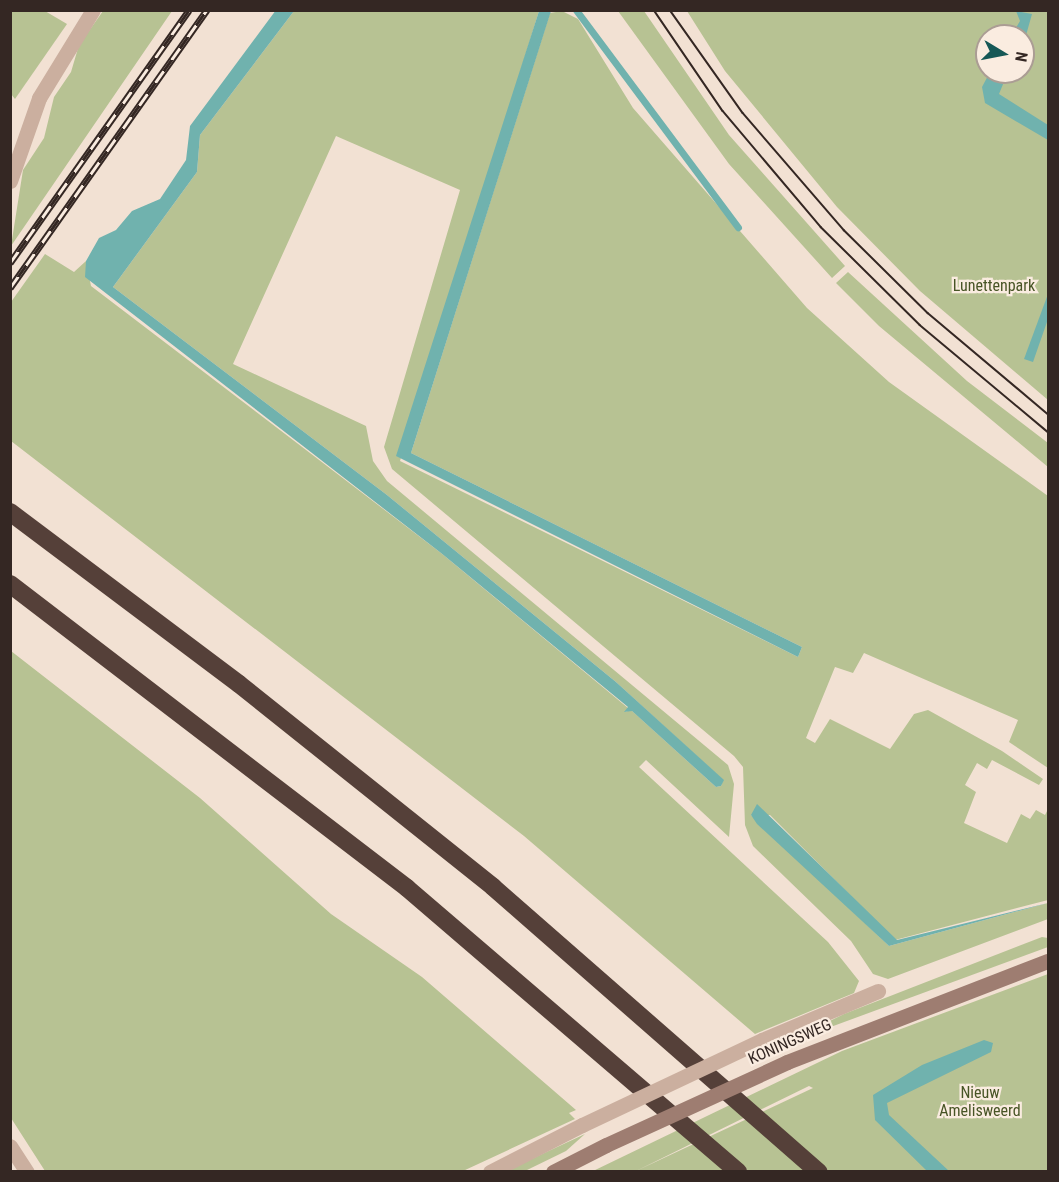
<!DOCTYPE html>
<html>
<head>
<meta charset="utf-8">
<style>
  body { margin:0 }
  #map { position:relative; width:1059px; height:1182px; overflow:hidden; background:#f2e1d3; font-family:"Roboto Condensed",sans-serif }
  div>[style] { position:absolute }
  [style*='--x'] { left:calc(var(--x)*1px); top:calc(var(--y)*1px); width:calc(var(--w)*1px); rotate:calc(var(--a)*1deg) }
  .green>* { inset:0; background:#b7c293 }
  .water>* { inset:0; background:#70b2ae }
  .stream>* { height:7px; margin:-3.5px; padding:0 3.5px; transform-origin:3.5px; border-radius:3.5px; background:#70b2ae }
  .minor>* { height:15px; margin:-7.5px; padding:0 7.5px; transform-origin:7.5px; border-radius:7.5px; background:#cbaf9f }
  .secondary>* { height:15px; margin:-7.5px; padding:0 7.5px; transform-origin:7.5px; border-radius:7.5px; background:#9e7d71 }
  .motorway>* { height:18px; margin:-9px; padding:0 9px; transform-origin:9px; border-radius:9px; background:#554039 }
  .tram>* { height:1.5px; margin:-0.75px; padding:0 0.75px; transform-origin:0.75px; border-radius:0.75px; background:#342723 }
  .rail>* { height:7px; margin-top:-3.5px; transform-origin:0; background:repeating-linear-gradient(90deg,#faece0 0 14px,#342723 0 28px); box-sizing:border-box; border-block:2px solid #342723 }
  .minor-bridge>* { height:15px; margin:-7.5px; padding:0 7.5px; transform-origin:7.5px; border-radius:7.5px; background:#cbaf9f }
  .secondary-bridge>* { height:15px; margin:-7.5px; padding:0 7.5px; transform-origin:7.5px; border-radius:7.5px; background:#9e7d71 }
  span { translate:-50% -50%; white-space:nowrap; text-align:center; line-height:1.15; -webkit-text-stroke:4.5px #faece0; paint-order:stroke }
  .park-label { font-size:16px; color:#475425 }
  .street-label { font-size:16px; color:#342723 }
  .frame { position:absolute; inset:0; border:12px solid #342723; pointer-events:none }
  .north { position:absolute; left:975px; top:24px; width:60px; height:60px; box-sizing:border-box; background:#faece0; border:2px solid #ab9d94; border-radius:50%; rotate:100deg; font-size:16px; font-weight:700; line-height:24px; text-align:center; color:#342723 }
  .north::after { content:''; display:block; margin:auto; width:21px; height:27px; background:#165856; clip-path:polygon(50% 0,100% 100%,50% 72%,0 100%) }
</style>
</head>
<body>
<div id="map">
  <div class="green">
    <div style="clip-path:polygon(10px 11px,45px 11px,67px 24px,15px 99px,11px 94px)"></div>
    <div style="clip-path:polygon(103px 11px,172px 11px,11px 246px,23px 170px,44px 138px,54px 97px,71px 72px,79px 45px)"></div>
    <div style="clip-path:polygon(294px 11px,539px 11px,400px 461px,798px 657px,802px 647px,411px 453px,550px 13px,562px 11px,578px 19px,633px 108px,807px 308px,889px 382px,1048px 496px,1048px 768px,1009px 742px,1018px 720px,864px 653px,853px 673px,835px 667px,806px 738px,815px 743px,830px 719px,890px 749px,914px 714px,928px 710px,1002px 751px,1043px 779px,1039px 785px,992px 760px,987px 769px,977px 763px,965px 785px,976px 792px,964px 823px,1007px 843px,1021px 814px,1030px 819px,1036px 810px,1045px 815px,1048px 809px,1048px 900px,895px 940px,770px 815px,751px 815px,889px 946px,1048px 903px,1048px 919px,888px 979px,873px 974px,851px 941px,753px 846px,745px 825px,743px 767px,734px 756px,392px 469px,384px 447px,460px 190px,336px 136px,233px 364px,366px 426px,373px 461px,387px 481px,728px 765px,734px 784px,729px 837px,646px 760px,639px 767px,828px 942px,859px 981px,854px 993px,755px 1034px,524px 836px,11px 441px,11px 302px,45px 254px,74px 272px,86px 261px,91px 286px,441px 553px,628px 708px,625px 712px,631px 710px,716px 787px,721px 786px,723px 780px,616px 682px,387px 495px,113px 287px,197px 172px,200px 135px)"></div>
    <div style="clip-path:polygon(618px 11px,644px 11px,729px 135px,845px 266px,832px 278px,729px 164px)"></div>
    <div style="clip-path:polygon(evenodd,687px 11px,1048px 11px,1048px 400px,920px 291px,837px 207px,725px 71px,687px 11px,987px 36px,1023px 36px,1023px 72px,987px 72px,987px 36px)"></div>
    <div style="clip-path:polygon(848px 272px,967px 381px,1048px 443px,1048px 467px,879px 326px,836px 283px)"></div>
    <div style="clip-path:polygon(11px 651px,200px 798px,331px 914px,422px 977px,576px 1110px,569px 1113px,575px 1119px,463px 1171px,45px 1171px,11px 1118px)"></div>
    <div style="clip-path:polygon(1042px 937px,1048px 938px,1048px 947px,779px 1046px,844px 1014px)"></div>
    <div style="clip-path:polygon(1048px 974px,1048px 1171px,636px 1171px,813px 1088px,809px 1086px,636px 1171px,591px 1172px,842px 1051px)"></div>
    <div style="clip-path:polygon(585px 1134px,566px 1151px,525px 1171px,504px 1172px)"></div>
  </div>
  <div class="water">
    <div style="clip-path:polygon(276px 10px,294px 11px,200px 135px,197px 172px,113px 287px,387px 495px,616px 682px,724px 780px,721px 786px,716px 787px,632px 711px,624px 712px,628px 707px,441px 553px,85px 277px,86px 261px,99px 238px,116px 230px,132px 211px,160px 199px,186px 160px,190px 126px)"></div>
    <div style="clip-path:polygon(539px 11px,551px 11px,411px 453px,802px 647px,798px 657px,396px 456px)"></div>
    <div style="clip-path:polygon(1016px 11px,1032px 14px,1023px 46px,1023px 36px,1011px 36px,1020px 21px)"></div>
    <div style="clip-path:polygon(990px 72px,1008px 72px,999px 94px,1048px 125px,1048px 140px,985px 103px,982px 87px)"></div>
    <div style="clip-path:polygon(1048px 294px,1048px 319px,1033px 362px,1024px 359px)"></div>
    <div style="clip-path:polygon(757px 804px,897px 940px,1048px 903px,889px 946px,757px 824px,751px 815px)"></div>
    <div style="clip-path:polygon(984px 1040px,993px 1043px,991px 1052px,887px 1103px,889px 1115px,949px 1171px,927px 1171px,875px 1120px,873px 1095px,922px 1065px)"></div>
  </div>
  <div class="stream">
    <div style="--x:576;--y:10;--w:271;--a:53.3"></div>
  </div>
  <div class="minor">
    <div style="--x:10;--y:181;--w:88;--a:-70.7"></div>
    <div style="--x:39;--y:98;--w:103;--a:-58.5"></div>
    <div style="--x:762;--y:1040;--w:126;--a:-22.9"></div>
    <div style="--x:10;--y:1146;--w:31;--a:57"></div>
    <div style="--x:490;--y:1172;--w:103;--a:-27.1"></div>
  </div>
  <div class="secondary">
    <div style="--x:787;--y:1062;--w:280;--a:-21.2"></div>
    <div style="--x:553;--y:1172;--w:59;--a:-27"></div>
  </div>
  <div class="motorway">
    <div style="--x:10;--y:512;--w:286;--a:36.9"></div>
    <div style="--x:239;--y:684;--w:325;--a:38.6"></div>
    <div style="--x:493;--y:887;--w:433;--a:41.2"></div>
    <div style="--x:10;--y:584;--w:500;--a:37.44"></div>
    <div style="--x:407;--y:888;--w:436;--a:40.6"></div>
  </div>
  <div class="tram">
    <div style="--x:654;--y:10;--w:122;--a:55.7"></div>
    <div style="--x:723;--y:111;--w:152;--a:49.8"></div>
    <div style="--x:821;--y:227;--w:139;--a:44.7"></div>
    <div style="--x:920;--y:325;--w:167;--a:39.9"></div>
    <div style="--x:670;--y:10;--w:126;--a:54.7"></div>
    <div style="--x:743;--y:113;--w:155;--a:49.2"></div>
    <div style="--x:844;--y:230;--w:118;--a:44.7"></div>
    <div style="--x:928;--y:313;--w:157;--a:40.1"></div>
  </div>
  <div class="rail">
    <div style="--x:10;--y:263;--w:310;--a:-54.7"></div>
    <div style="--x:10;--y:288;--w:341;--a:-54.7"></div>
  </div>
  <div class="minor-bridge">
    <div style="--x:582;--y:1125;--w:199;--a:-25.3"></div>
  </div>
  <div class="secondary-bridge">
    <div style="--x:606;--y:1145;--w:199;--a:-24.6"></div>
  </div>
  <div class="park-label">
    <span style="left:994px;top:286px">Lunettenpark</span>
    <span style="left:980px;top:1102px">Nieuw<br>Amelisweerd</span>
  </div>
  <div class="street-label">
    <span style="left:790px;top:1042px;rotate:-24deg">KONINGSWEG</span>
  </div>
  <div class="frame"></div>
  <div class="north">N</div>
</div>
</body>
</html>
